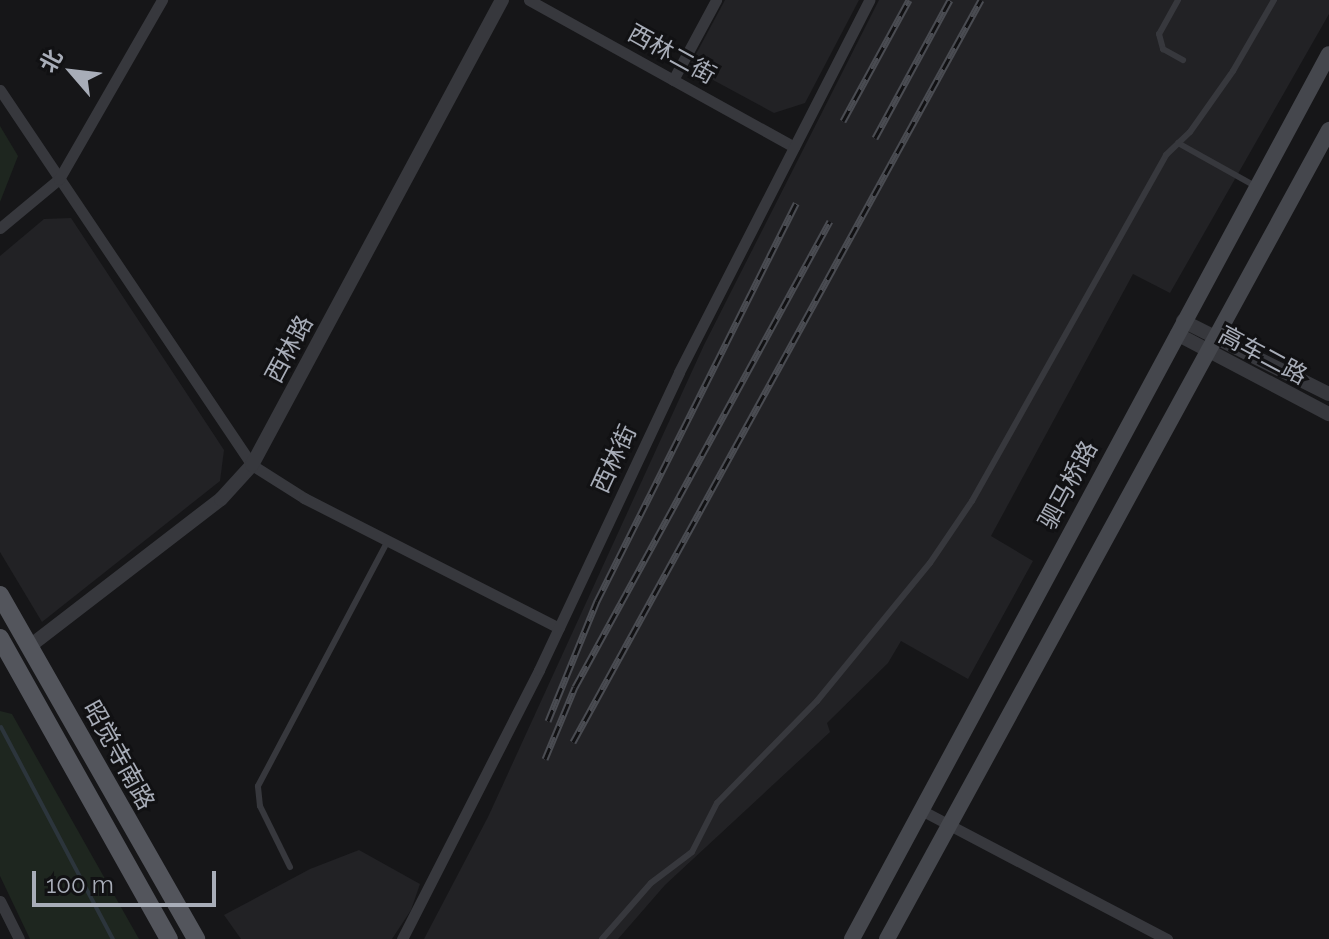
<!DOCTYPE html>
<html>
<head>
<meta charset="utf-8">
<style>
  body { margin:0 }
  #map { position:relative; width:1329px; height:939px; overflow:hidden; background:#161618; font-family:Raleway,"Noto Sans SC",sans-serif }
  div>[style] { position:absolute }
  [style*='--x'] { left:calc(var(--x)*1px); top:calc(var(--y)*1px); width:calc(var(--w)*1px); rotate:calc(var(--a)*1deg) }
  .built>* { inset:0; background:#222225 }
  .green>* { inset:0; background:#1e261f }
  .stream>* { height:4px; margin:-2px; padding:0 2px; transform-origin:2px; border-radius:2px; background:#2c353c }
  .service>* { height:6px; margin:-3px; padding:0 3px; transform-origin:3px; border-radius:3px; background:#37383d }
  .minor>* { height:11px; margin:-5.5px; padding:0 5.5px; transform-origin:5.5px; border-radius:5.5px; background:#37383d }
  .tertiary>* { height:14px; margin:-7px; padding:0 7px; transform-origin:7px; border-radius:7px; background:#37383d }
  .secondary>* { height:16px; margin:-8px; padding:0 8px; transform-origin:8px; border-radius:8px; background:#45474d }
  .primary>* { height:18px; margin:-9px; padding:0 9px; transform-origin:9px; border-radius:9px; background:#53555c }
  .rail>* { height:7px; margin-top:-3.5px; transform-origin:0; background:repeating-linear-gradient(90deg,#111113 0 12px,#4a4c52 0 24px); box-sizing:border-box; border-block:2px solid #4a4c52 }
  span { translate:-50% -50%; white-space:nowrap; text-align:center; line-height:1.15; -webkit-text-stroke:6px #111113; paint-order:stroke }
  .street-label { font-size:24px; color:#a8adb8 }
  .north { position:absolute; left:32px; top:32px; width:80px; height:80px; -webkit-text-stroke:6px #111113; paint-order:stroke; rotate:298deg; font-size:22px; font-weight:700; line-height:32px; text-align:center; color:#a8adb8 }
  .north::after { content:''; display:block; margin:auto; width:28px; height:36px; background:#a8adb8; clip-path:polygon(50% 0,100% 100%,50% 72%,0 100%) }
  .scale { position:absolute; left:32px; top:871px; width:184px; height:36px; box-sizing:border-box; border:4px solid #a8adb8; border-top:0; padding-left:10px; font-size:24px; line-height:28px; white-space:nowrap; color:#a8adb8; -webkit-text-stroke:6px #111113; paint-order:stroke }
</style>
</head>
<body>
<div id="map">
  <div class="built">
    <div style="clip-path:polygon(725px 0,859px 0,805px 103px,774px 113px,689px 67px)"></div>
    <div style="clip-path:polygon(879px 0,1329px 0,1329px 14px,1170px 293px,1133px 274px,991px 536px,1033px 561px,968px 679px,901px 641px,888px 663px,827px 723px,830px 732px,665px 885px,618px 939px,424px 939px,488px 817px,704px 345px)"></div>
    <div style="clip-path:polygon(71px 218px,224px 450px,220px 481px,42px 622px,0 552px,0 256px,44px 219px)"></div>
    <div style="clip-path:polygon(359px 850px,420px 884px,411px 910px,392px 939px,241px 939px,224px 915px,310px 869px)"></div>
  </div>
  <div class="green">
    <div style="clip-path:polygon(0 126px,18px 156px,0 202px)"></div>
    <div style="clip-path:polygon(0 711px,12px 714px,139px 939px,30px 939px,0 876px)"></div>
  </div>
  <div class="stream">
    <div style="--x:1;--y:727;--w:240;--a:62.2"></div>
  </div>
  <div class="service">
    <div style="--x:1178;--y:0;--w:39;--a:119"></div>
    <div style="--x:1159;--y:34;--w:16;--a:75"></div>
    <div style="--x:1163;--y:49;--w:23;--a:29"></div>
    <div style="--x:1178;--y:143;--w:90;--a:29.1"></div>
    <div style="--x:290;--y:867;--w:68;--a:-116.2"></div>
    <div style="--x:260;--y:806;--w:20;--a:-96"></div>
    <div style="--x:258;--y:786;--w:276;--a:-62.1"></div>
    <div style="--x:602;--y:939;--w:74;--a:-48.8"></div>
    <div style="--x:651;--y:883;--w:51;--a:-37.1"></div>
    <div style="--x:692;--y:852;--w:55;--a:-63"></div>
    <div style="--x:717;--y:803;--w:143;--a:-45.6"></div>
    <div style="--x:817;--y:701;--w:178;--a:-50.7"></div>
    <div style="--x:930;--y:563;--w:75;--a:-55.9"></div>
    <div style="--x:972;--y:501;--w:397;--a:-60.7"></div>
    <div style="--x:1166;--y:155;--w:33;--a:-44"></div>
    <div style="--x:1190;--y:132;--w:75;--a:-54.8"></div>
    <div style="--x:1233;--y:71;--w:82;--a:-60"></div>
  </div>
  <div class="minor">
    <div style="--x:529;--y:0;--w:303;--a:29"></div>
    <div style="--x:673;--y:80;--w:91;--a:-61.7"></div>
    <div style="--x:0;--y:90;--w:452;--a:56.1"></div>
    <div style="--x:252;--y:465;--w:62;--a:32.4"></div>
    <div style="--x:304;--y:498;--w:286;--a:27"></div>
    <div style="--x:0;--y:228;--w:77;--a:-39.7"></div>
    <div style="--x:59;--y:179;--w:207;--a:-60.1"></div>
    <div style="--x:921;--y:810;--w:278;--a:27.7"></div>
    <div style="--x:0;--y:901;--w:42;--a:63.4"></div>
    <div style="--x:402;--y:939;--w:302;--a:-63"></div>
    <div style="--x:539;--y:670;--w:329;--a:-64.8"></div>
    <div style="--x:679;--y:372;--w:418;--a:-62.9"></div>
  </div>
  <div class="tertiary">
    <div style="--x:1183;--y:321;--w:163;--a:26.6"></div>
    <div style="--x:1177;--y:334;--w:172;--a:27.8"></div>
    <div style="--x:30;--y:646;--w:241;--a:-37.6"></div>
    <div style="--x:221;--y:499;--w:46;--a:-47.6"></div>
    <div style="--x:252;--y:465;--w:528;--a:-61.74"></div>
  </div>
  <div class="secondary">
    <div style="--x:852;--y:939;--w:1005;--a:-61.68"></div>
    <div style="--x:887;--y:939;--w:922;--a:-61.35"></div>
  </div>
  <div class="primary">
    <div style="--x:0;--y:595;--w:396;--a:60.3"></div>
    <div style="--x:0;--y:638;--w:345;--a:60.7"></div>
  </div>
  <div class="rail">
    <div style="--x:843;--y:121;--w:138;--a:-61.4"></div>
    <div style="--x:875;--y:138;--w:157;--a:-61.5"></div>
    <div style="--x:548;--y:721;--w:130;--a:-67.8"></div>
    <div style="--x:597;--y:601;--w:445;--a:-63.4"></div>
    <div style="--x:573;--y:742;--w:847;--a:-61.2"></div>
    <div style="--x:545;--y:759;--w:78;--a:-67.4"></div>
    <div style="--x:575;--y:687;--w:531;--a:-61.31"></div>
  </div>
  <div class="street-label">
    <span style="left:672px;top:54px;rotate:29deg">西林二街</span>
    <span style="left:289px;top:349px;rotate:-62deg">西林路</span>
    <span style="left:1263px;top:355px;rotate:28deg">高车二路</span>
    <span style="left:614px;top:459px;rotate:-65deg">西林街</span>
    <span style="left:1068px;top:485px;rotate:-62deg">驷马桥路</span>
    <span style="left:119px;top:755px;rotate:61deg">昭觉寺南路</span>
  </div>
  <div class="north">北</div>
  <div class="scale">100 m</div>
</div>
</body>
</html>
